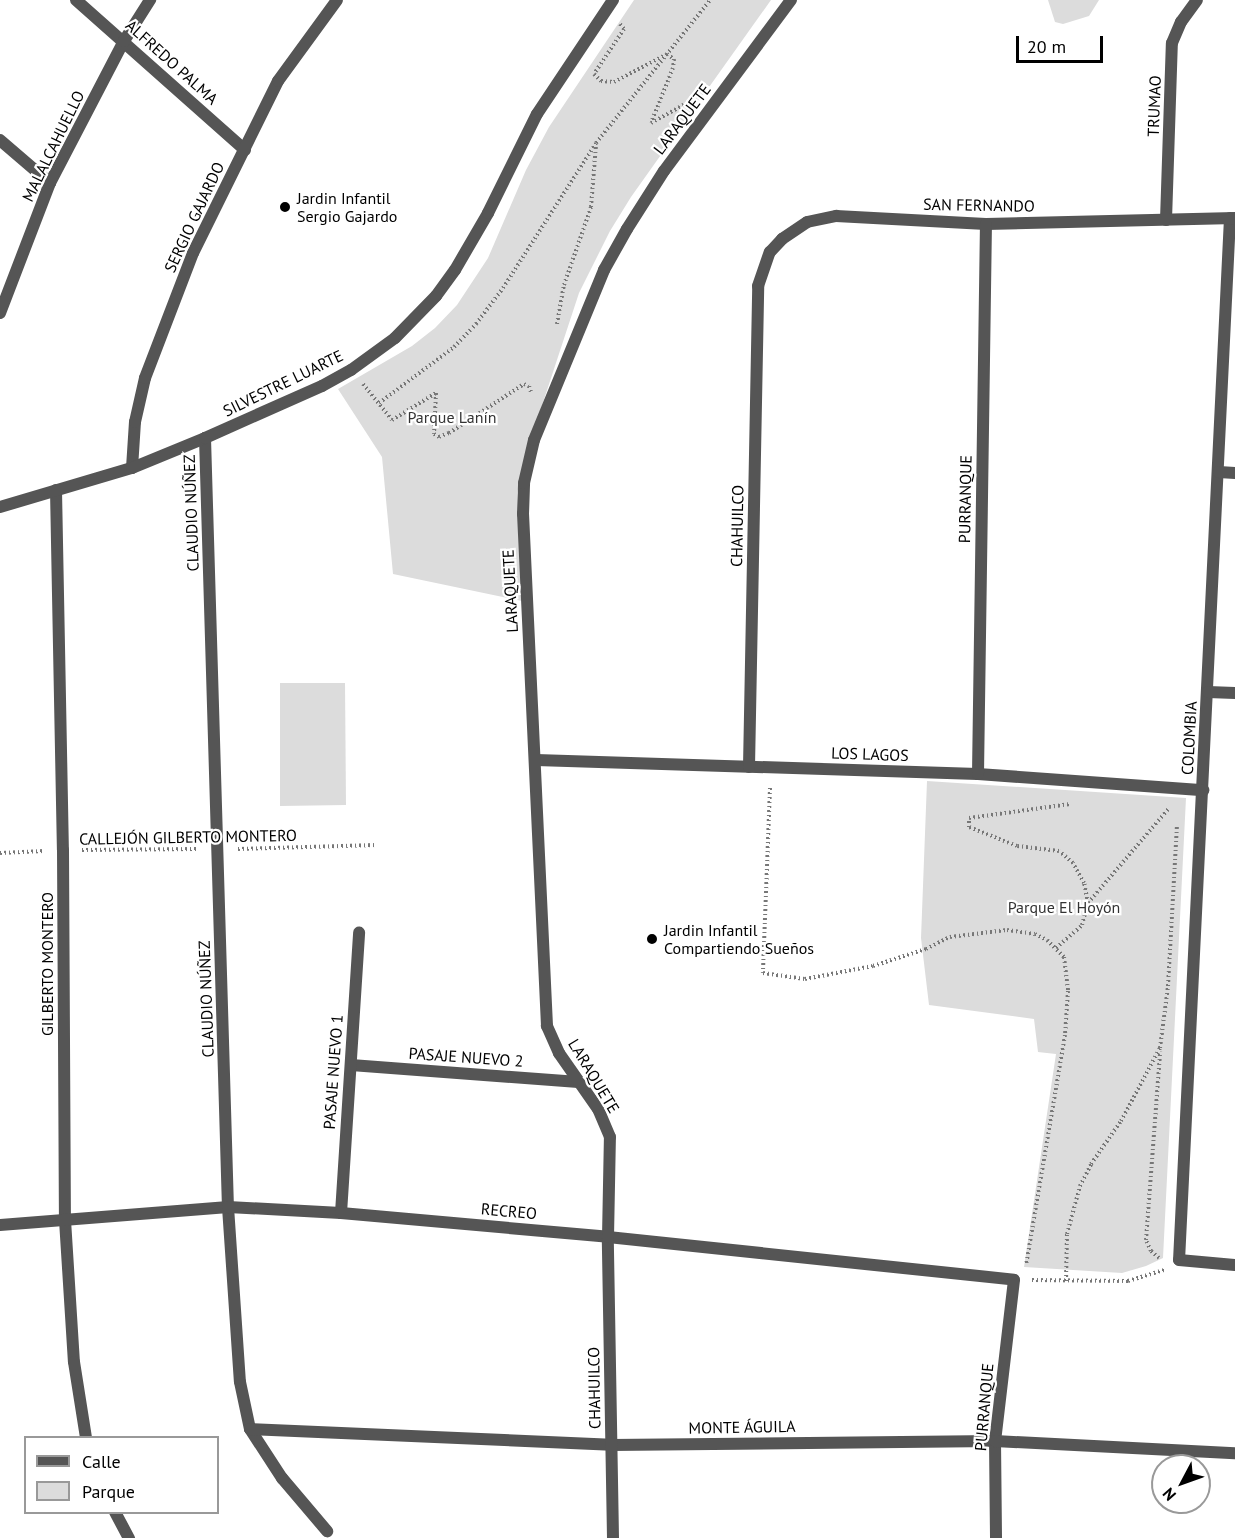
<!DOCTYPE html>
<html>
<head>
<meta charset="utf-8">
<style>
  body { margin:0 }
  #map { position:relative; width:1235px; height:1538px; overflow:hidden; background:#fff; font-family:"PT Sans",sans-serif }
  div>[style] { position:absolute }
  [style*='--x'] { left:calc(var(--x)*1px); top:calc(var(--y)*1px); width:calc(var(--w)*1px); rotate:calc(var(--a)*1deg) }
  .green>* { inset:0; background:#dcdcdc }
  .path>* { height:4px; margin-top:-2px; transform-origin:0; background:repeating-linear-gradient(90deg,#777 0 1.5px,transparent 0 4.5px) }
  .minor>* { height:12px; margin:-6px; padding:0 6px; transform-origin:6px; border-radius:6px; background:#555 }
  .dots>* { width:16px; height:16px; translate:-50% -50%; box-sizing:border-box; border:3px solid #fff; border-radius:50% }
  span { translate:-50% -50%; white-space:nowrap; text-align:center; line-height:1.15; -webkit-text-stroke:4.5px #fff; paint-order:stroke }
  .street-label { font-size:16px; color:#000 }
  .poi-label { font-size:16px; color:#000 }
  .left { translate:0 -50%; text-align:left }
  .park-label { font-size:16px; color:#333 }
  .legend { position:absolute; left:24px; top:1436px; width:195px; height:78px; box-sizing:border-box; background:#fff; border:2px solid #999; margin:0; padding:8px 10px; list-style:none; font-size:18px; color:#000 }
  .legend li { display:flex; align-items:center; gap:12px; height:30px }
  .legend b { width:30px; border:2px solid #999 }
  .north { position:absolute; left:1151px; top:1454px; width:60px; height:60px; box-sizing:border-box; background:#fff; border:2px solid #999; border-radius:50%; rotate:229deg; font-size:16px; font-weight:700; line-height:24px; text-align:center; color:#000 }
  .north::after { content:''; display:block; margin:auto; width:21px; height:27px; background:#000; clip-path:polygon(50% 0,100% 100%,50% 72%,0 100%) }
  .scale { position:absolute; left:1016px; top:36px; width:87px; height:27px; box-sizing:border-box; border:3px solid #000; border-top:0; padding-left:8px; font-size:18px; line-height:21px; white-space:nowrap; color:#000; -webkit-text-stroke:4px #fff; paint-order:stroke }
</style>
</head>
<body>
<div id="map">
  <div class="green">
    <div style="clip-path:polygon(634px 0,771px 0,631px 197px,610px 231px,579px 293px,528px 448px,517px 493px,522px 601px,393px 574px,382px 457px,338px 389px,412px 346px,435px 328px,457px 305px,488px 258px,526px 170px,549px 127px)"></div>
    <div style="clip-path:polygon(1048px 0,1099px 0,1089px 16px,1063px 24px,1055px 22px)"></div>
    <div style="clip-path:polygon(280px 683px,345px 683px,346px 805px,280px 806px)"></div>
    <div style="clip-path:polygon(927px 781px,1186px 798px,1163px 1258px,1146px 1266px,1122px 1273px,1024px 1267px,1056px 1054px,1038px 1052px,1034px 1019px,929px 1005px,921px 938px)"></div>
  </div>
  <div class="path">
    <div style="--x:620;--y:24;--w:6;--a:51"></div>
    <div style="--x:624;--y:29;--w:54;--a:123.7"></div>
    <div style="--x:594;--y:74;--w:10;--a:45"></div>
    <div style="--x:601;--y:81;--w:13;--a:4"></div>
    <div style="--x:614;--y:82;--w:60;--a:-27.8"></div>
    <div style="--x:667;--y:54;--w:9;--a:36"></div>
    <div style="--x:674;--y:59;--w:9;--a:96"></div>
    <div style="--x:673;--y:68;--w:59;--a:111.8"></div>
    <div style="--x:651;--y:123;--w:41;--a:-29.1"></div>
    <div style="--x:557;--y:324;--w:40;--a:-80"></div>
    <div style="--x:564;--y:285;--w:83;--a:-70.9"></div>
    <div style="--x:591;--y:207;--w:62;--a:-85.4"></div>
    <div style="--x:363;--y:384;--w:46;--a:51.1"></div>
    <div style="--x:392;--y:420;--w:52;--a:-31.5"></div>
    <div style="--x:436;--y:393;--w:41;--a:92.8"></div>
    <div style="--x:434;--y:434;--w:6;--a:31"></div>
    <div style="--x:439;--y:437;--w:11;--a:-22"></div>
    <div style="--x:449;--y:433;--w:90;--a:-33.2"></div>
    <div style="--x:524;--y:384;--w:5;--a:22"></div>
    <div style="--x:529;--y:386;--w:6;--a:72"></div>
    <div style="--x:379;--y:403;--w:94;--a:-36.7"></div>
    <div style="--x:454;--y:347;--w:32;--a:-46"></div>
    <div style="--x:476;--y:324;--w:45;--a:-53.1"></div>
    <div style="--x:503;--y:288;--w:172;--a:-57.3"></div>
    <div style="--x:596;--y:143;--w:183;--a:-51.4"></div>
    <div style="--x:770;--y:788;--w:185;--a:92.2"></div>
    <div style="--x:763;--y:973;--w:42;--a:8.1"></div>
    <div style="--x:805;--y:979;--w:69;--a:-10.8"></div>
    <div style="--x:873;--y:966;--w:56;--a:-17.8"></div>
    <div style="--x:926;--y:949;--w:27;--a:-27"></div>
    <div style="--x:950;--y:937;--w:57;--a:-7"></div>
    <div style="--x:1007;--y:930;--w:28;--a:8"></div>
    <div style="--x:1035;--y:934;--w:13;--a:27"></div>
    <div style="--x:1047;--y:940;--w:24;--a:45"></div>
    <div style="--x:1064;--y:957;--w:34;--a:83"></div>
    <div style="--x:1068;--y:991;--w:44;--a:93.9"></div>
    <div style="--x:1065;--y:1035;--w:233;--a:99.6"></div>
    <div style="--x:238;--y:849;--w:138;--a:-1.7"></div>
    <div style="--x:82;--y:850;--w:115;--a:-0.5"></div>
    <div style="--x:0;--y:853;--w:44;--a:-2.6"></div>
    <div style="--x:1088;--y:903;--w:125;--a:-49.5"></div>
    <div style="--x:1056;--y:948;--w:35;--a:-41"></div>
    <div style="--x:1082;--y:925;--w:23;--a:-75"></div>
    <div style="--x:1088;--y:903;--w:20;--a:-101"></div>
    <div style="--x:1084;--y:883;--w:23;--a:-119"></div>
    <div style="--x:1073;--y:863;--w:18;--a:-139"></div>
    <div style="--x:1059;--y:851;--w:42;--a:-173.2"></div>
    <div style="--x:1017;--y:846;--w:52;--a:-158.4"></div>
    <div style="--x:969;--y:827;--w:9;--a:-90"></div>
    <div style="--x:969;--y:818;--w:102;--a:-7.9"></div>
    <div style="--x:1159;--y:1258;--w:11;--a:-139"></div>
    <div style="--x:1151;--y:1251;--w:12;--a:-114"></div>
    <div style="--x:1146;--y:1240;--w:189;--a:-85.7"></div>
    <div style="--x:1032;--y:1280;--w:96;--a:0.6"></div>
    <div style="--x:1128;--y:1281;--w:38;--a:-17"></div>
    <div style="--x:1066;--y:1281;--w:47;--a:-88.8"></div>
    <div style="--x:1067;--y:1234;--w:50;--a:-74.8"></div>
    <div style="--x:1080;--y:1186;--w:25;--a:-63"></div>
    <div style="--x:1091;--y:1164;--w:52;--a:-55.1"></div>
    <div style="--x:1121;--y:1121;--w:83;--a:-61.9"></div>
    <div style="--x:1160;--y:1048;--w:63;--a:-82.6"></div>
    <div style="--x:1168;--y:986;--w:160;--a:-86.8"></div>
  </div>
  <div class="minor">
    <div style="--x:76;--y:0;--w:226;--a:41.6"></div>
    <div style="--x:0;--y:140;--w:66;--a:40.7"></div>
    <div style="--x:1230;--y:218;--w:1043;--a:92.8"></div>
    <div style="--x:1179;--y:1260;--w:56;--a:5.1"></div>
    <div style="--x:1166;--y:220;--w:177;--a:-88.1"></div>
    <div style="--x:1172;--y:43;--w:23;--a:-67"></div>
    <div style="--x:1181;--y:22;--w:27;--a:-54"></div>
    <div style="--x:0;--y:313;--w:139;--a:-69"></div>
    <div style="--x:50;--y:183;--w:160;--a:-62.5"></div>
    <div style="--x:124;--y:41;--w:49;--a:-57.6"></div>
    <div style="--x:205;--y:438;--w:769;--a:88.29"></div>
    <div style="--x:228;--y:1207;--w:175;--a:86.1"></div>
    <div style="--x:240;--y:1382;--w:48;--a:78"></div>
    <div style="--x:250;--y:1429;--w:59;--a:56.9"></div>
    <div style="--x:282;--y:1478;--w:70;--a:49.7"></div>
    <div style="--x:132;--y:468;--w:46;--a:-86.3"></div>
    <div style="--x:135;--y:422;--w:45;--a:-77.2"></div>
    <div style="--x:145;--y:378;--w:134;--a:-69"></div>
    <div style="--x:193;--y:253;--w:192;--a:-63.7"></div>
    <div style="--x:278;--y:81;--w:100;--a:-53.9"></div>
    <div style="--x:1219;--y:472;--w:16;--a:4"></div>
    <div style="--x:56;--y:490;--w:360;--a:88.9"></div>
    <div style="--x:63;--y:850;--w:370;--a:89.7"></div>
    <div style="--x:65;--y:1220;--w:142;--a:86.4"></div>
    <div style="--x:74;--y:1362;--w:77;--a:81"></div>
    <div style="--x:0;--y:507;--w:138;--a:-16.5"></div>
    <div style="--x:132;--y:468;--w:79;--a:-22.3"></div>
    <div style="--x:205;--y:438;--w:128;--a:-24"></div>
    <div style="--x:322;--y:386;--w:33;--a:-29"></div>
    <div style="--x:351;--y:370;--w:54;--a:-36"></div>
    <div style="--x:395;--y:338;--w:59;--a:-45.7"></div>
    <div style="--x:436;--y:296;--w:32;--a:-54"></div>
    <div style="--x:455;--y:270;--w:66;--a:-59.9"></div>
    <div style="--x:488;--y:213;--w:110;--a:-63.7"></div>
    <div style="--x:537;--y:114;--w:137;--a:-56.3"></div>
    <div style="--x:1208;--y:692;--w:27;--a:2"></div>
    <div style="--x:536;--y:760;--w:442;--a:1.8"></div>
    <div style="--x:978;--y:774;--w:226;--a:4.1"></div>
    <div style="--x:749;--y:767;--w:481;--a:-88.9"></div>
    <div style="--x:758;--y:286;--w:36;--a:-71"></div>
    <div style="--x:770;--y:252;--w:18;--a:-47"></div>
    <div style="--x:782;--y:239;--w:30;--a:-34"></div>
    <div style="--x:807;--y:222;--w:30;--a:-12"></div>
    <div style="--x:836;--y:216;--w:150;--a:3.1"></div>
    <div style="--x:986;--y:224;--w:249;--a:-1.4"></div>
    <div style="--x:978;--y:774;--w:550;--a:-89.17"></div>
    <div style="--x:351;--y:1065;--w:228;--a:4.3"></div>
    <div style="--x:341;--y:1213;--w:281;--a:-86.3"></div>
    <div style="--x:0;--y:1225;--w:229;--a:-4.5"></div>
    <div style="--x:228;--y:1207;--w:113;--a:3"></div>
    <div style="--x:341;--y:1213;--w:268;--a:5.1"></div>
    <div style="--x:608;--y:1237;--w:408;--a:6"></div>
    <div style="--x:1014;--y:1280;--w:162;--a:96.7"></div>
    <div style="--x:995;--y:1441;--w:97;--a:89.4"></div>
    <div style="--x:250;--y:1429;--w:361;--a:2.5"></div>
    <div style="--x:611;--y:1445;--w:384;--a:-0.6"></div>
    <div style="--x:995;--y:1441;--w:240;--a:2.9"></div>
    <div style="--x:115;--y:1512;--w:30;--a:62"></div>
    <div style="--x:613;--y:1538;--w:301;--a:-91"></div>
    <div style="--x:608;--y:1237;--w:100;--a:-88.9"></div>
    <div style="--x:610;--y:1137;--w:30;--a:-113"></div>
    <div style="--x:598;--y:1109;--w:68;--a:-124.9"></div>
    <div style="--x:559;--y:1053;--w:30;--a:-114"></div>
    <div style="--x:547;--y:1026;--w:513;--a:-92.68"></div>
    <div style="--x:523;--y:514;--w:31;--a:-88"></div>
    <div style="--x:524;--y:483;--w:44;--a:-76.9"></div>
    <div style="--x:534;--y:440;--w:184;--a:-67.6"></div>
    <div style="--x:604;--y:270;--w:47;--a:-60.7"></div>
    <div style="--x:627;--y:229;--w:69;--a:-57.5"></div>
    <div style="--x:664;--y:171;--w:213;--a:-53.4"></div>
  </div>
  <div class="dots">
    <div style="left:285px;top:207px;background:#000"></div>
    <div style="left:652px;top:939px;background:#000"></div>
  </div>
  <div class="street-label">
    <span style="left:172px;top:62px;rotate:42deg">ALFREDO PALMA</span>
    <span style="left:1154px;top:106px;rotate:-88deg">TRUMAO</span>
    <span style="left:682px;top:119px;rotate:-53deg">LARAQUETE</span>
    <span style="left:53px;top:146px;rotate:-64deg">MALALCAHUELLO</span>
    <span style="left:979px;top:205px;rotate:1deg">SAN FERNANDO</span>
    <span style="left:194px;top:217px;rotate:-65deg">SERGIO GAJARDO</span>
    <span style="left:283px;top:383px;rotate:-26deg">SILVESTRE LUARTE</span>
    <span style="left:965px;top:499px;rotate:-89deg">PURRANQUE</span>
    <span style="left:191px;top:513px;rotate:-92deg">CLAUDIO NÚÑEZ</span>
    <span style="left:737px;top:526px;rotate:-89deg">CHAHUILCO</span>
    <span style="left:510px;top:591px;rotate:-93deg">LARAQUETE</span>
    <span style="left:1189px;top:738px;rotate:-87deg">COLOMBIA</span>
    <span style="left:870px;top:754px;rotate:2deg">LOS LAGOS</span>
    <span style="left:188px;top:837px;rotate:-1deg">CALLEJÓN GILBERTO MONTERO</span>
    <span style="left:47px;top:964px;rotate:-90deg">GILBERTO MONTERO</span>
    <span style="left:206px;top:999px;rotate:-92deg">CLAUDIO NÚÑEZ</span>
    <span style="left:466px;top:1057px;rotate:4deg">PASAJE NUEVO 2</span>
    <span style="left:333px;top:1072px;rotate:-86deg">PASAJE NUEVO 1</span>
    <span style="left:594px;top:1076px;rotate:59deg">LARAQUETE</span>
    <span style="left:509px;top:1211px;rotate:5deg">RECREO</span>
    <span style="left:594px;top:1388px;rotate:-91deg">CHAHUILCO</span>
    <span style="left:984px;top:1407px;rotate:-85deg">PURRANQUE</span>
    <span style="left:742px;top:1427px;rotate:-1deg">MONTE ÁGUILA</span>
  </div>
  <div class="poi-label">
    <span class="left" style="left:297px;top:207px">Jardin Infantil<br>Sergio Gajardo</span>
    <span class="left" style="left:664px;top:939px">Jardin Infantil<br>Compartiendo Sueños</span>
  </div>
  <div class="park-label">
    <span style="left:452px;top:417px">Parque Lanín</span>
    <span style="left:1064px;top:907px">Parque El Hoyón</span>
  </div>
  <ul class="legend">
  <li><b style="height:8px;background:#555"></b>Calle</li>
  <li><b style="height:16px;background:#dcdcdc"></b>Parque</li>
  </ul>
  <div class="north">N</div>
  <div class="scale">20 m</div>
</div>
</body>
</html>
